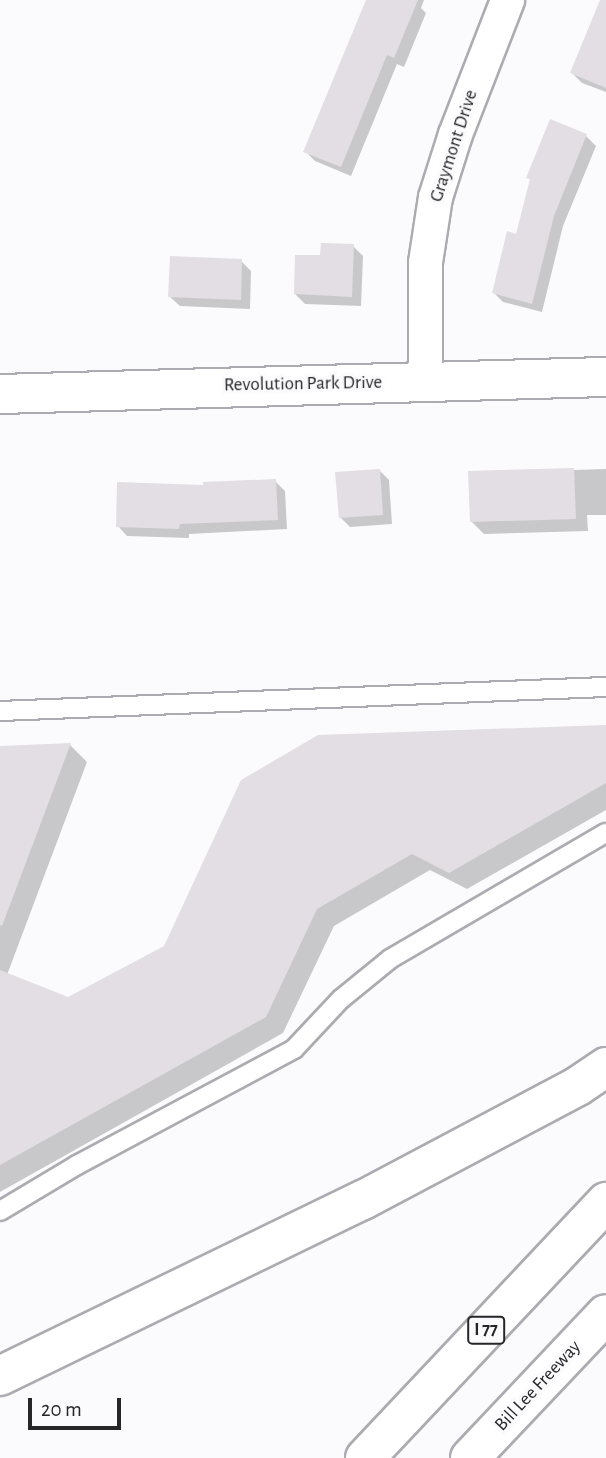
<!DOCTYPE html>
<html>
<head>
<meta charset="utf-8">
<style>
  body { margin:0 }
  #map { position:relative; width:606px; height:1458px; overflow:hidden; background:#fbfbfe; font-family:"Alegreya Sans",sans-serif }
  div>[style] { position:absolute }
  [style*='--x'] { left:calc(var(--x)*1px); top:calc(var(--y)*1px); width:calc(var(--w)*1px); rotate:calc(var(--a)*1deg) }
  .shadow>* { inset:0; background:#0003 }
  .building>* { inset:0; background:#e2dee3 }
  .roads { filter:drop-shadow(2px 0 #ababb1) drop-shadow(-2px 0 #ababb1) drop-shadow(0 2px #ababb1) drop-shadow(0 -2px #ababb1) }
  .lane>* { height:18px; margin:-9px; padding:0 9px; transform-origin:9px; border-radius:9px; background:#fff }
  .street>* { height:33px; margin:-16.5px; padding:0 16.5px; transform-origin:16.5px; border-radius:16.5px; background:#fff }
  .secondary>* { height:38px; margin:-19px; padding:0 19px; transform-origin:19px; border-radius:19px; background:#fff }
  .highway>* { height:38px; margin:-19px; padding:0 19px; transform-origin:19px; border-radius:19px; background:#fff }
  span { translate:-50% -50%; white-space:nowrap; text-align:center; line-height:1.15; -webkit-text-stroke:7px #fbfbfe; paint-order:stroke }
  .shield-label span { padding:2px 5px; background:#fbfbfe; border:2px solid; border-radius:5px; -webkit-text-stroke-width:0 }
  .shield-label { font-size:18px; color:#262628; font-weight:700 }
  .street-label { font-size:19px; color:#262628 }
  .scale { position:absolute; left:28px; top:1398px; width:93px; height:32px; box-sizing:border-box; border:4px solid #262628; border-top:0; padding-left:9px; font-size:21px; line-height:24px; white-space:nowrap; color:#262628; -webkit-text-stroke:5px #fbfbfe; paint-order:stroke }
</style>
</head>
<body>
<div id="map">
  <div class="shadow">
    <div style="clip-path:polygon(368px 0,424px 0,421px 8px,426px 13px,404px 67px,397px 64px,351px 176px,315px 161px,305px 151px)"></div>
    <div style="clip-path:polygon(601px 0,606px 0,606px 92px,582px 83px,572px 73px)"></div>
    <div style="clip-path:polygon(586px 136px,596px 146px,563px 226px,542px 312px,503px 302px,494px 293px,518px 236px,532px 181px,528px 177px)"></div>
    <div style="clip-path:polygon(353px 246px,363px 256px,361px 306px,305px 304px,295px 294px,322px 257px)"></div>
    <div style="clip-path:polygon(241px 261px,251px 271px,250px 309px,180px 306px,170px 297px)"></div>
    <div style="clip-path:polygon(606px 469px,606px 515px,587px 515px,588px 531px,484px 534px,471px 521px,470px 473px)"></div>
    <div style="clip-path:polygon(379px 470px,389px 480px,392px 524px,350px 527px,340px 517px)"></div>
    <div style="clip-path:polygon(275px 481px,285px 491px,287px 529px,189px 534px,189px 538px,127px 536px,118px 526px,205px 487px)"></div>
    <div style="clip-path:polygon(606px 727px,606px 810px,467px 889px,430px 870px,334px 926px,283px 1033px,0 1192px,0 747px,70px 745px,87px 762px,7px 975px,68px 999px)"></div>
  </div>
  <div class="building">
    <div style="clip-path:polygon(366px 0,418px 0,394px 58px,387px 55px,341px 167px,303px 152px)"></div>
    <div style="clip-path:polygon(600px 0,606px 0,606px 88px,570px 73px)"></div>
    <div style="clip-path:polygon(550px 119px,587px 134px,554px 216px,532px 304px,492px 293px,507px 231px,516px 234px,530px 179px,526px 178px)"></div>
    <div style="clip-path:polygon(321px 243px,354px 244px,352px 297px,294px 294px,295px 255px,320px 255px)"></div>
    <div style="clip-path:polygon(170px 256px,242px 259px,241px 300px,168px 297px)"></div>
    <div style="clip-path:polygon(574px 468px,576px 519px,470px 522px,468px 471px)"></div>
    <div style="clip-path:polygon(380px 469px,383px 515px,339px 518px,335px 472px)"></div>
    <div style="clip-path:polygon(276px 479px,278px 520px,180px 524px,179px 529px,116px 527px,117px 482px,203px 485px,203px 482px)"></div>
    <div style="clip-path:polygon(606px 725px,606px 783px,449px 873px,412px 854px,317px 909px,266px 1017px,0 1165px,0 970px,68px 997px,164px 946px,241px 780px,318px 735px)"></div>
    <div style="clip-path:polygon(71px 743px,2px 926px,0 925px,0 746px)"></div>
  </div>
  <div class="roads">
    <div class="lane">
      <div style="--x:0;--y:711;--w:606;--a:-2.27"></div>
      <div style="--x:0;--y:1211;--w:90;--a:-30.9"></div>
      <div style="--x:77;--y:1165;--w:246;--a:-28.1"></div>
      <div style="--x:294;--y:1049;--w:69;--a:-46.8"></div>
      <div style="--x:341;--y:999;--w:63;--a:-39.2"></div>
      <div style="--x:390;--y:959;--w:250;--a:-30.3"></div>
    </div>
    <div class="street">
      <div style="--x:425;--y:382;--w:120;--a:-90"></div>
      <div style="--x:425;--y:262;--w:66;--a:-81.3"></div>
      <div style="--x:435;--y:197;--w:66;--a:-72.4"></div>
      <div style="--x:455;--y:134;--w:144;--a:-68.8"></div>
    </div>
    <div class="secondary">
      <div style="--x:0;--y:394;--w:606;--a:-1.61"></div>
    </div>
    <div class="highway">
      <div style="--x:0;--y:1376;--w:403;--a:-25.9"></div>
      <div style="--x:363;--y:1200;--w:243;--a:-27.9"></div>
      <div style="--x:578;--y:1086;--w:34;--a:-34"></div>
      <div style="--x:365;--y:1458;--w:352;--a:-46.7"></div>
      <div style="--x:470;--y:1458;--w:198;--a:-46.6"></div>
    </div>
  </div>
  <div class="shield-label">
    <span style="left:486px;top:1330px">I 77</span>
  </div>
  <div class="street-label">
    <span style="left:454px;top:146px;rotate:-72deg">Graymont Drive</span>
    <span style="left:303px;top:384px;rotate:-1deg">Revolution Park Drive</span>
    <span style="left:538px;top:1386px;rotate:-47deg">Bill Lee Freeway</span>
  </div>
  <div class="scale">20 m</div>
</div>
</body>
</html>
